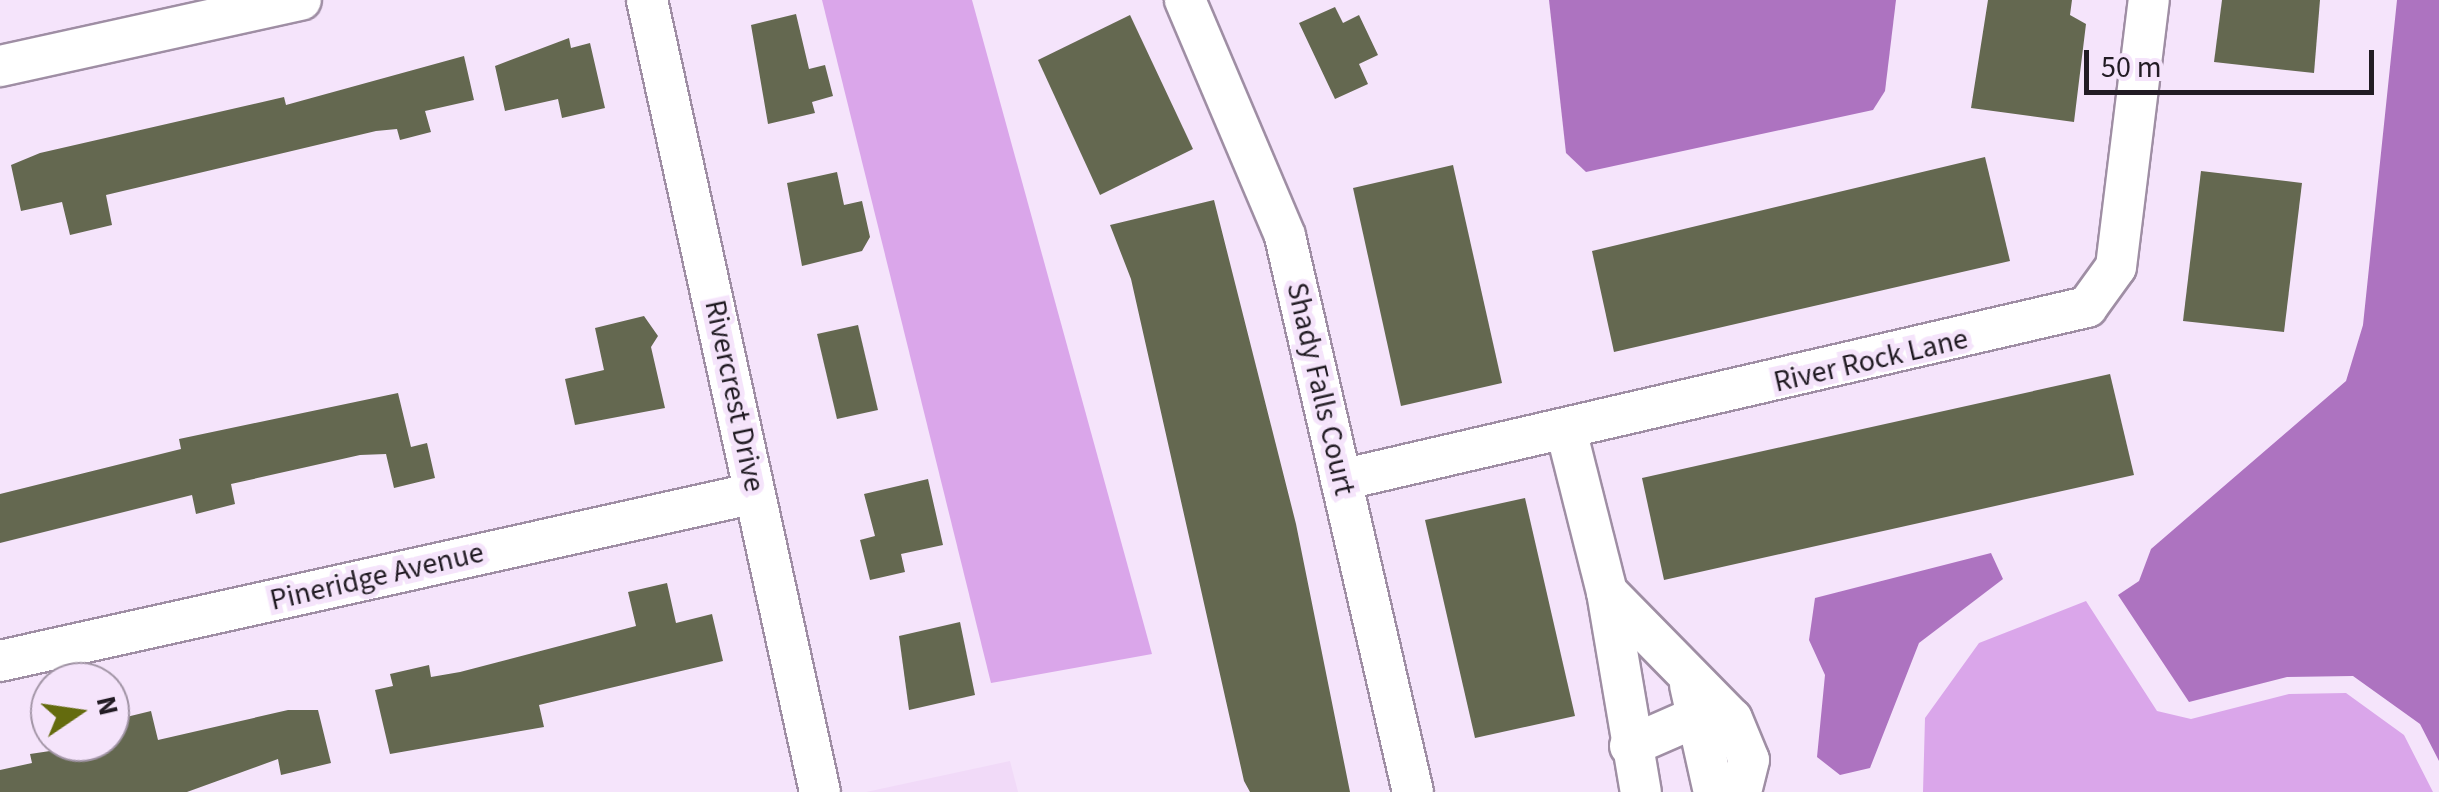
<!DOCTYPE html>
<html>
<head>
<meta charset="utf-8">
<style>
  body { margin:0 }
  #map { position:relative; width:2439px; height:792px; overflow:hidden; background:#f5e4fb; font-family:"Source Sans 3",sans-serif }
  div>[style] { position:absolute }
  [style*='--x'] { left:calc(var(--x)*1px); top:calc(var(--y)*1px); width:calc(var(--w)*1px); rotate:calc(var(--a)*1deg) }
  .built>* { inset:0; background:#f1daf8 }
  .green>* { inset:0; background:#daa6ea }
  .water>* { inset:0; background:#ad73c0 }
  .building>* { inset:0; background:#646850 }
  .roads { filter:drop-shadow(2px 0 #9f8ea4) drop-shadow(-2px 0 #9f8ea4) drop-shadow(0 2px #9f8ea4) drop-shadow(0 -2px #9f8ea4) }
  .minor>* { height:40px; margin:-20px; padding:0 20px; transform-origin:20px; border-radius:20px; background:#fff }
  span { translate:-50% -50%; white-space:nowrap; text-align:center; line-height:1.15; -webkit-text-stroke:10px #f5e4fb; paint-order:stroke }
  .street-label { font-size:30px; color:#221c24 }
  .north { position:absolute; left:30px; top:662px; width:100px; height:100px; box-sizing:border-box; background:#f5e4fb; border:2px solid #a194a5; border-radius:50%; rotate:77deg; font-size:28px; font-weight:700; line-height:40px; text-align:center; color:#221c24 }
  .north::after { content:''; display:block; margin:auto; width:35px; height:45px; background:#646b0e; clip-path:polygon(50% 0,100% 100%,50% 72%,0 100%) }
  .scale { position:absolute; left:2084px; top:50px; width:290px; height:45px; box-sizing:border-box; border:5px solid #221c24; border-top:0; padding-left:12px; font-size:30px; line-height:35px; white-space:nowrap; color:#221c24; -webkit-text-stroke:8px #f5e4fb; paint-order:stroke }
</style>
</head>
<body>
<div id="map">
  <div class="built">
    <div style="clip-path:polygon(1010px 761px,1018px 792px,866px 792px)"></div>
  </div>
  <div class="green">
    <div style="clip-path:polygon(822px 0,972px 0,1152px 654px,991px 683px)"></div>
    <div style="clip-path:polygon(2086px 601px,2157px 711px,2191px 719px,2289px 694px,2346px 693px,2404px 735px,2433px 792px,1923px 792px,1925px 718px,1979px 643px)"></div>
  </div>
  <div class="water">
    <div style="clip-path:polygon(1549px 0,1896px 0,1885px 91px,1873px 110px,1586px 172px,1566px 153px)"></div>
    <div style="clip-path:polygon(2397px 0,2439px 0,2439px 761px,2420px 724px,2353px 676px,2287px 677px,2189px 702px,2118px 595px,2139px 581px,2151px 549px,2346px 381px,2363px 325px)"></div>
    <div style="clip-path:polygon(1991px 553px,2003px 579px,1919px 643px,1870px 768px,1840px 775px,1817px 757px,1825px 675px,1809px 640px,1815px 598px)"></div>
  </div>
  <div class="building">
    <div style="clip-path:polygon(1988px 0,2072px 0,2070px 15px,2086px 24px,2074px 122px,1971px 108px)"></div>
    <div style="clip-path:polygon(2222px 0,2320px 0,2314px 73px,2214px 62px)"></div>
    <div style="clip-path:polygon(1335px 7px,1343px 23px,1359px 15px,1378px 55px,1359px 64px,1368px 84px,1335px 99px,1299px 23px)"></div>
    <div style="clip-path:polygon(796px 14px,809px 69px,825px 65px,833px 96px,812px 102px,815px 113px,768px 124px,751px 25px)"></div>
    <div style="clip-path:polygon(1130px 15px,1193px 149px,1100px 195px,1038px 60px)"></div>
    <div style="clip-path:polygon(569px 38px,571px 48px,590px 43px,605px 108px,562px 118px,558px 99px,505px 111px,495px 66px)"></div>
    <div style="clip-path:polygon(464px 56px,474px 100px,425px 111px,431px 132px,400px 140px,397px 129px,376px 131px,106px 195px,112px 225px,70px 235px,62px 202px,21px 211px,11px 165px,40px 153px,284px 97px,286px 105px)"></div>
    <div style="clip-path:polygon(1985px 157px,2010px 261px,1614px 352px,1592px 251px)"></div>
    <div style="clip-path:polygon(1453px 165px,1502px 383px,1401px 406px,1353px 188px)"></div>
    <div style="clip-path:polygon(2201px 171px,2302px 183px,2284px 332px,2183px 321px)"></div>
    <div style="clip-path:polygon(837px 172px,844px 205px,862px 201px,870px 237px,862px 251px,802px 266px,787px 183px)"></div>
    <div style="clip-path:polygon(1214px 200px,1296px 524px,1350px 792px,1250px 792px,1244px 781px,1131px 279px,1110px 225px)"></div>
    <div style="clip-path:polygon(644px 316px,658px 336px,651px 347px,665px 408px,575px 425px,565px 379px,604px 370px,595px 328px)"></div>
    <div style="clip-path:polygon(858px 325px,878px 410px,837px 419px,817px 334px)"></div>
    <div style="clip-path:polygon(2110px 374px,2134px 475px,1664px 580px,1642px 478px)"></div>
    <div style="clip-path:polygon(398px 393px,411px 447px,427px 443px,435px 478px,394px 488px,386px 454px,360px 455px,231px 484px,235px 504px,196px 514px,192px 495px,0 543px,0 494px,181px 449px,179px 439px)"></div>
    <div style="clip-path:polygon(928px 479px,943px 545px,901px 554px,905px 572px,870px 580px,860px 540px,875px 536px,864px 494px)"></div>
    <div style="clip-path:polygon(1525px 498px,1575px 716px,1475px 738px,1425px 520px)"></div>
    <div style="clip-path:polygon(667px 583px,676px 623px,712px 614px,723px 661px,539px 705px,544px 727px,390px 754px,375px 690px,393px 686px,390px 674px,429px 665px,431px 677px,460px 672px,636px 626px,628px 592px)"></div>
    <div style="clip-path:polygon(960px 622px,975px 695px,909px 710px,899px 636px)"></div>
    <div style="clip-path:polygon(288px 710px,318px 710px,331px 763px,281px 775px,278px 759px,187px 792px,0 792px,0 770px,32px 763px,30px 754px,110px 742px,110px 721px,151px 711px,158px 740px)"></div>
  </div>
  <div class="roads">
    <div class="minor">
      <div style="--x:647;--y:0;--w:811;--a:77.68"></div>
      <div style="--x:1185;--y:0;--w:256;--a:67"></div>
      <div style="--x:1285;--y:236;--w:571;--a:77.04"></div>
      <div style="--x:0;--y:66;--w:308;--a:-12.4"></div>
      <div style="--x:1566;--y:430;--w:167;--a:75.8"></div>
      <div style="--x:1607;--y:592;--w:203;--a:80.4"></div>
      <div style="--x:1341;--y:480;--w:766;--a:-13.06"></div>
      <div style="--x:2087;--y:307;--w:49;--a:-54.1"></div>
      <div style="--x:2116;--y:267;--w:269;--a:-83"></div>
      <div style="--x:1607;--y:592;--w:178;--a:45.5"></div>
      <div style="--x:1732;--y:719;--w:44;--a:67.5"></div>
      <div style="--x:1749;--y:760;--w:33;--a:104"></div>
      <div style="--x:0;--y:661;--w:773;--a:-12.54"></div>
      <div style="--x:1690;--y:685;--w:110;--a:77.4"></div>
      <div style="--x:1630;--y:746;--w:77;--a:-23.6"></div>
    </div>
  </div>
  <div class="street-label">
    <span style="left:1871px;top:361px;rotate:-13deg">River Rock Lane</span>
    <span style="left:1320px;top:389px;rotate:77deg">Shady Falls Court</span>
    <span style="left:734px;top:396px;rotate:78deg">Rivercrest Drive</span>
    <span style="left:377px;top:577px;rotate:-13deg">Pineridge Avenue</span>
  </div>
  <div class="north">N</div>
  <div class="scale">50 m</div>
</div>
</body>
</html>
